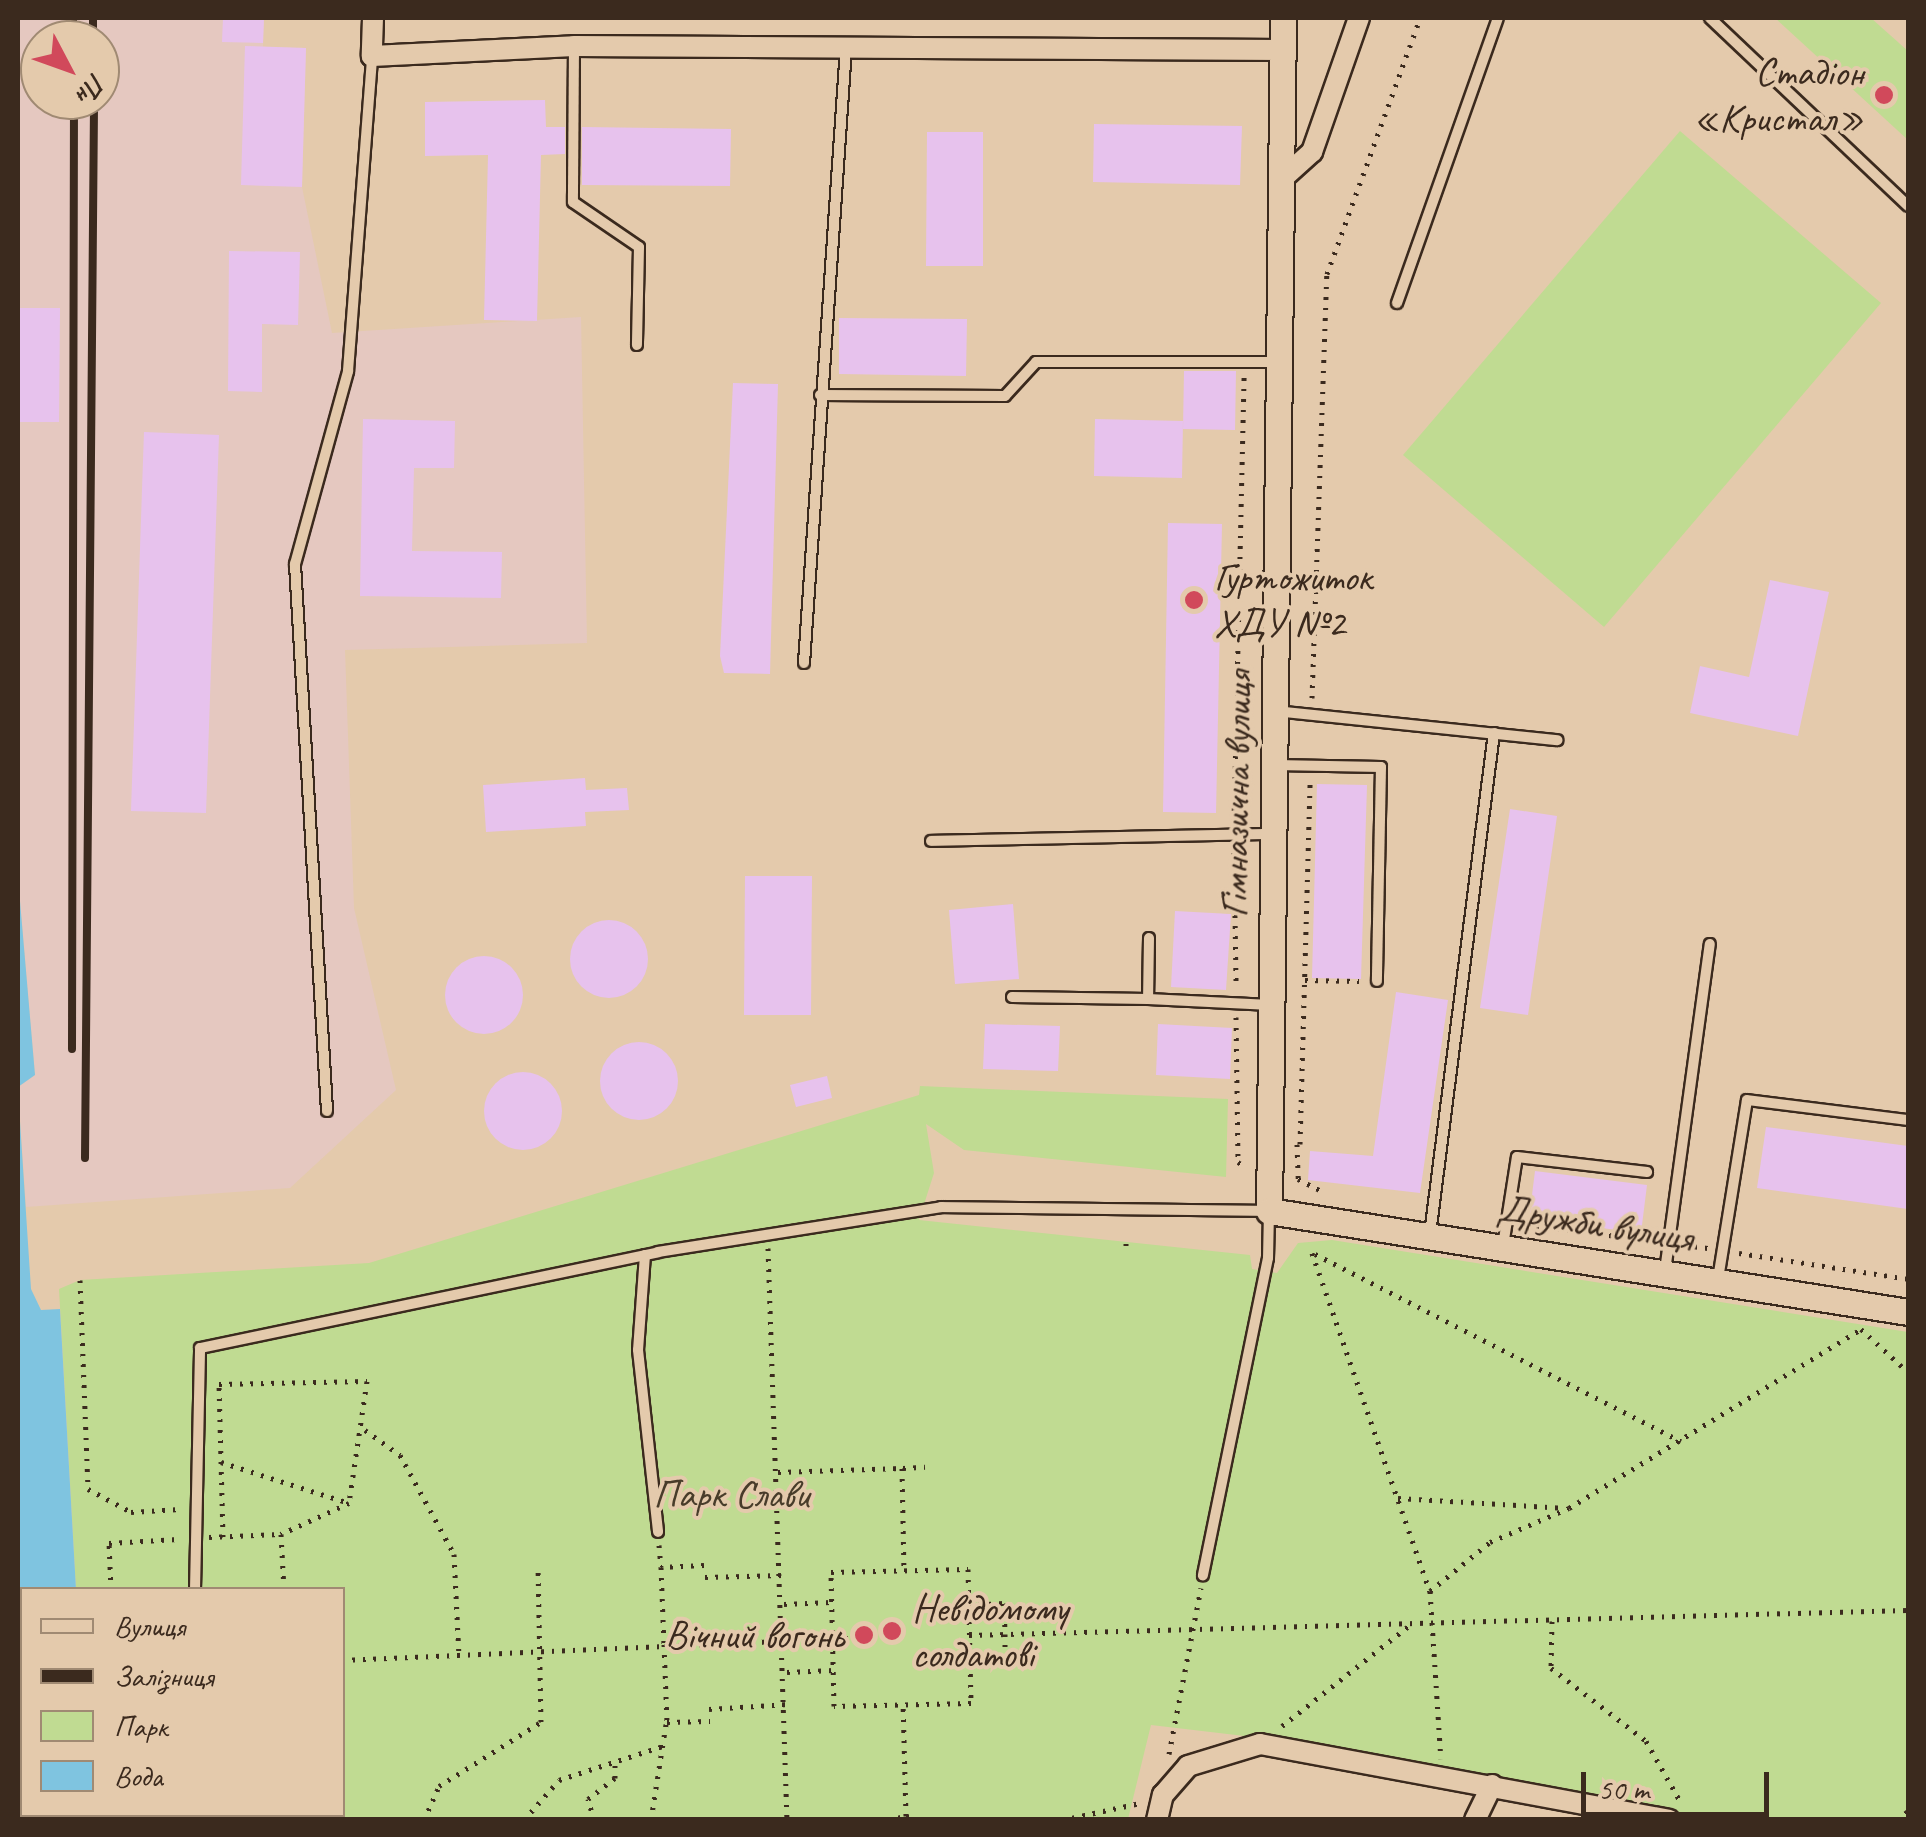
<!DOCTYPE html>
<html>
<head>
<meta charset="utf-8">
<style>
  body { margin:0 }
  #map { position:relative; width:1926px; height:1837px; overflow:hidden; background:#e4caac; font-family:Caveat,sans-serif }
  div>[style] { position:absolute }
  [style*='--x'] { left:calc(var(--x)*1px); top:calc(var(--y)*1px); width:calc(var(--w)*1px); rotate:calc(var(--a)*1deg) }
  .built>* { inset:0; background:#e5c8c0 }
  .green>* { inset:0; background:#c0db92 }
  .water>* { inset:0; background:#7fc4e0 }
  .building>* { inset:0; background:#e7c2ed }
  .round { border-radius:50% }
  .path>* { height:5px; margin-top:-2.5px; transform-origin:0; background:repeating-linear-gradient(90deg,#3b2a1e 0 2.5px,transparent 0 10.5px) }
  .roads { filter:drop-shadow(2px 0 #3b2a1e) drop-shadow(-2px 0 #3b2a1e) drop-shadow(0 2px #3b2a1e) drop-shadow(0 -2px #3b2a1e) }
  .service>* { height:10px; margin:-5px; padding:0 5px; transform-origin:5px; border-radius:5px; background:#e4caac }
  .minor>* { height:20px; margin:-10px; padding:0 10px; transform-origin:10px; border-radius:10px; background:#e4caac }
  .tertiary>* { height:25px; margin:-12.5px; padding:0 12.5px; transform-origin:12.5px; border-radius:12.5px; background:#e4caac }
  .rail>* { height:8px; margin:-4px; padding:0 4px; transform-origin:4px; border-radius:4px; background:#3b2a1e }
  .dots>* { width:28px; height:28px; translate:-50% -50%; box-sizing:border-box; border:5px solid #e4caac; border-radius:50% }
  span { translate:-50% -50%; white-space:nowrap; text-align:center; line-height:1.15; -webkit-text-stroke:8px #e4caac; paint-order:stroke }
  .poi-label { font-size:40px; color:#3b2a1e }
  .right { translate:-100% -50%; text-align:right }
  .left { translate:0 -50%; text-align:left }
  .street-label { font-size:40px; color:#3b2a1e }
  .park-label { font-size:40px; color:#483c2a }
  .frame { position:absolute; inset:0; border:20px solid #3b2a1e; pointer-events:none }
  .legend { position:absolute; left:20px; top:1587px; width:325px; height:230px; box-sizing:border-box; background:#e4caac; border:2px solid #a08a73; margin:0; padding:12px 18px; list-style:none; font-size:30px; color:#3b2a1e }
  .legend li { display:flex; align-items:center; gap:20px; height:50px }
  .legend b { width:50px; border:2px solid #a08a73 }
  .north { position:absolute; left:20px; top:20px; width:100px; height:100px; box-sizing:border-box; background:#e4caac; border:2px solid #a08a73; border-radius:50%; rotate:131deg; font-size:28px; font-weight:700; line-height:40px; text-align:center; color:#3b2a1e }
  .north::after { content:''; display:block; margin:auto; width:35px; height:45px; background:#d1495b; clip-path:polygon(50% 0,100% 100%,50% 72%,0 100%) }
  .scale { position:absolute; left:1581px; top:1772px; width:188px; height:45px; box-sizing:border-box; border:5px solid #3b2a1e; border-top:0; padding-left:12px; font-size:30px; line-height:35px; white-space:nowrap; color:#3b2a1e; -webkit-text-stroke:8px #e4caac; paint-order:stroke }
</style>
</head>
<body>
<div id="map">
  <div class="built">
    <div style="clip-path:polygon(evenodd,18px 18px,264px 18px,263px 47px,306px 48px,302px 187px,332px 333px,581px 317px,587px 643px,345px 650px,354px 908px,396px 1090px,290px 1188px,26px 1207px,18px 1087px,35px 1075px,18px 878px,18px 18px,40px 40px,100px 40px,100px 100px,40px 100px,40px 40px)"></div>
  </div>
  <div class="green">
    <div style="clip-path:polygon(1775px 18px,1871px 18px,1908px 51px,1908px 140px)"></div>
    <div style="clip-path:polygon(1680px 131px,1881px 303px,1604px 627px,1403px 455px)"></div>
    <div style="clip-path:polygon(920px 1086px,1228px 1099px,1226px 1177px,964px 1150px,926px 1124px,934px 1173px,919px 1220px,1250px 1255px,1252px 1269px,1277px 1273px,1298px 1243px,1332px 1240px,1908px 1332px,1908px 1819px,1709px 1819px,1339px 1747px,1151px 1725px,1128px 1819px,89px 1819px,342px 1814px,342px 1590px,76px 1589px,59px 1289px,80px 1280px,369px 1263px,919px 1095px)"></div>
  </div>
  <div class="water">
    <div style="clip-path:polygon(18px 878px,35px 1075px,18px 1087px)"></div>
    <div style="clip-path:polygon(18px 1091px,31px 1289px,41px 1310px,60px 1309px,76px 1589px,22px 1590px,22px 1814px,89px 1819px,18px 1819px)"></div>
  </div>
  <div class="building">
    <div style="clip-path:polygon(223px 18px,264px 18px,263px 43px,222px 42px)"></div>
    <div style="clip-path:polygon(245px 46px,306px 48px,302px 187px,241px 185px)"></div>
    <div style="clip-path:polygon(545px 100px,546px 127px,565px 127px,565px 154px,541px 155px,537px 321px,484px 320px,488px 155px,425px 156px,425px 102px)"></div>
    <div style="clip-path:polygon(1094px 124px,1242px 126px,1240px 185px,1093px 182px)"></div>
    <div style="clip-path:polygon(582px 127px,731px 129px,730px 186px,582px 185px)"></div>
    <div style="clip-path:polygon(927px 132px,983px 132px,983px 266px,926px 266px)"></div>
    <div style="clip-path:polygon(229px 251px,300px 252px,298px 325px,262px 324px,262px 392px,228px 391px)"></div>
    <div style="clip-path:polygon(18px 308px,60px 308px,59px 422px,18px 422px)"></div>
    <div style="clip-path:polygon(839px 318px,967px 319px,966px 376px,839px 374px)"></div>
    <div style="clip-path:polygon(1184px 371px,1236px 371px,1235px 430px,1183px 429px)"></div>
    <div style="clip-path:polygon(733px 383px,778px 384px,770px 674px,724px 673px,720px 656px)"></div>
    <div style="clip-path:polygon(363px 419px,455px 421px,454px 468px,414px 468px,412px 551px,502px 552px,501px 598px,360px 596px)"></div>
    <div style="clip-path:polygon(1095px 419px,1183px 421px,1182px 478px,1094px 476px)"></div>
    <div style="clip-path:polygon(144px 432px,219px 435px,206px 813px,131px 811px)"></div>
    <div style="clip-path:polygon(1168px 523px,1222px 524px,1216px 813px,1163px 812px)"></div>
    <div style="clip-path:polygon(1770px 580px,1829px 592px,1798px 736px,1690px 713px,1700px 666px,1749px 677px)"></div>
    <div style="clip-path:polygon(585px 778px,586px 790px,627px 788px,629px 810px,585px 812px,586px 826px,486px 832px,483px 785px)"></div>
    <div style="clip-path:polygon(1317px 784px,1367px 785px,1361px 979px,1312px 978px)"></div>
    <div style="clip-path:polygon(1510px 809px,1557px 816px,1528px 1015px,1480px 1008px)"></div>
    <div style="clip-path:polygon(745px 876px,812px 876px,811px 1015px,744px 1015px)"></div>
    <div style="clip-path:polygon(1013px 904px,1019px 979px,955px 984px,949px 910px)"></div>
    <div style="clip-path:polygon(1175px 911px,1231px 914px,1226px 990px,1171px 987px)"></div>
    <div class="round" style="left:570px;top:920px;width:78px;height:78px"></div>
    <div class="round" style="left:445px;top:956px;width:78px;height:78px"></div>
    <div style="clip-path:polygon(1396px 992px,1448px 1000px,1420px 1193px,1308px 1180px,1310px 1151px,1373px 1156px)"></div>
    <div style="clip-path:polygon(985px 1024px,1060px 1026px,1058px 1071px,983px 1069px)"></div>
    <div style="clip-path:polygon(1158px 1024px,1232px 1028px,1230px 1079px,1156px 1075px)"></div>
    <div class="round" style="left:600px;top:1042px;width:78px;height:78px"></div>
    <div class="round" style="left:484px;top:1072px;width:78px;height:78px"></div>
    <div style="clip-path:polygon(827px 1076px,832px 1098px,796px 1107px,790px 1085px)"></div>
    <div style="clip-path:polygon(1766px 1127px,1908px 1146px,1908px 1209px,1757px 1188px)"></div>
    <div style="clip-path:polygon(1535px 1171px,1647px 1185px,1641px 1233px,1529px 1219px)"></div>
  </div>
  <div class="path">
    <div style="--x:1312;--y:698;--w:424;--a:-88"></div>
    <div style="--x:1327;--y:274;--w:272;--a:-70"></div>
    <div style="--x:1234;--y:821;--w:444;--a:-88.7"></div>
    <div style="--x:1234;--y:852;--w:134;--a:89.1"></div>
    <div style="--x:1305;--y:980;--w:54;--a:1.1"></div>
    <div style="--x:1236;--y:1017;--w:145;--a:89.2"></div>
    <div style="--x:1238;--y:1162;--w:9;--a:32"></div>
    <div style="--x:1297;--y:1144;--w:35;--a:88"></div>
    <div style="--x:1298;--y:1179;--w:30;--a:27"></div>
    <div style="--x:1300;--y:1144;--w:365;--a:-88.4"></div>
    <div style="--x:1526;--y:1224;--w:129;--a:7.6"></div>
    <div style="--x:1684;--y:1245;--w:24;--a:7"></div>
    <div style="--x:1126;--y:1246;--w:4;--a:-90"></div>
    <div style="--x:768;--y:1248;--w:572;--a:88.1"></div>
    <div style="--x:1312;--y:1253;--w:358;--a:70.8"></div>
    <div style="--x:1430;--y:1591;--w:168;--a:86.3"></div>
    <div style="--x:1739;--y:1253;--w:171;--a:8.7"></div>
    <div style="--x:1315;--y:1254;--w:411;--a:27.1"></div>
    <div style="--x:80;--y:1280;--w:209;--a:87.8"></div>
    <div style="--x:88;--y:1489;--w:49;--a:28.1"></div>
    <div style="--x:131;--y:1512;--w:49;--a:-3.5"></div>
    <div style="--x:365;--y:1430;--w:43;--a:35.5"></div>
    <div style="--x:400;--y:1455;--w:113;--a:61.4"></div>
    <div style="--x:454;--y:1554;--w:101;--a:87.2"></div>
    <div style="--x:221;--y:1462;--w:131;--a:17.7"></div>
    <div style="--x:903;--y:1468;--w:22;--a:-3"></div>
    <div style="--x:778;--y:1472;--w:124;--a:-1.8"></div>
    <div style="--x:902;--y:1468;--w:103;--a:88.9"></div>
    <div style="--x:1398;--y:1498;--w:168;--a:3.4"></div>
    <div style="--x:209;--y:1537;--w:72;--a:-2.4"></div>
    <div style="--x:281;--y:1534;--w:56;--a:86.9"></div>
    <div style="--x:223;--y:1537;--w:153;--a:-91.5"></div>
    <div style="--x:219;--y:1384;--w:148;--a:-1.2"></div>
    <div style="--x:367;--y:1381;--w:123;--a:98.4"></div>
    <div style="--x:349;--y:1503;--w:75;--a:155.5"></div>
    <div style="--x:659;--y:1545;--w:22;--a:85"></div>
    <div style="--x:704;--y:1565;--w:43;--a:177.3"></div>
    <div style="--x:661;--y:1567;--w:77;--a:87.8"></div>
    <div style="--x:664;--y:1644;--w:78;--a:87.8"></div>
    <div style="--x:667;--y:1722;--w:43;--a:-1.3"></div>
    <div style="--x:968;--y:1569;--w:134;--a:88.7"></div>
    <div style="--x:971;--y:1703;--w:137;--a:178.7"></div>
    <div style="--x:834;--y:1706;--w:134;--a:-91.3"></div>
    <div style="--x:831;--y:1572;--w:137;--a:-1.3"></div>
    <div style="--x:705;--y:1577;--w:79;--a:-1.5"></div>
    <div style="--x:111;--y:1590;--w:47;--a:-92.4"></div>
    <div style="--x:109;--y:1543;--w:69;--a:-3.3"></div>
    <div style="--x:1430;--y:1591;--w:77;--a:-39.2"></div>
    <div style="--x:1490;--y:1542;--w:86;--a:-23.3"></div>
    <div style="--x:1569;--y:1508;--w:342;--a:-31.5"></div>
    <div style="--x:1861;--y:1329;--w:64;--a:42.5"></div>
    <div style="--x:784;--y:1604;--w:47;--a:-2.4"></div>
    <div style="--x:968;--y:1605;--w:36;--a:-3"></div>
    <div style="--x:1004;--y:1603;--w:31;--a:88"></div>
    <div style="--x:1005;--y:1634;--w:30;--a:90"></div>
    <div style="--x:1005;--y:1664;--w:35;--a:177"></div>
    <div style="--x:1552;--y:1621;--w:47;--a:91.2"></div>
    <div style="--x:1551;--y:1668;--w:120;--a:37.5"></div>
    <div style="--x:1646;--y:1741;--w:67;--a:60.4"></div>
    <div style="--x:969;--y:1635;--w:939;--a:-1.53"></div>
    <div style="--x:342;--y:1660;--w:507;--a:-2.48"></div>
    <div style="--x:787;--y:1672;--w:47;--a:-2.4"></div>
    <div style="--x:709;--y:1709;--w:79;--a:-3.6"></div>
    <div style="--x:1282;--y:1726;--w:163;--a:-38.3"></div>
    <div style="--x:1169;--y:1754;--w:169;--a:-79.1"></div>
    <div style="--x:121;--y:1814;--w:6;--a:90"></div>
    <div style="--x:906;--y:1816;--w:15;--a:16"></div>
    <div style="--x:424;--y:1820;--w:37;--a:-66"></div>
    <div style="--x:439;--y:1786;--w:120;--a:-32.1"></div>
    <div style="--x:541;--y:1722;--w:154;--a:-91.1"></div>
    <div style="--x:524;--y:1820;--w:53;--a:-48.8"></div>
    <div style="--x:559;--y:1780;--w:109;--a:-18.1"></div>
    <div style="--x:594;--y:1820;--w:22;--a:-106"></div>
    <div style="--x:588;--y:1799;--w:34;--a:-38"></div>
    <div style="--x:615;--y:1778;--w:20;--a:-90"></div>
    <div style="--x:651;--y:1820;--w:97;--a:-81.1"></div>
    <div style="--x:888;--y:1820;--w:18;--a:-13"></div>
    <div style="--x:906;--y:1816;--w:112;--a:-91.5"></div>
    <div style="--x:1062;--y:1820;--w:80;--a:-12.3"></div>
    <div style="--x:1897;--y:1820;--w:14;--a:-39"></div>
  </div>
  <div class="roads">
    <div class="service">
      <div style="--x:1710;--y:18;--w:273;--a:43.5"></div>
      <div style="--x:574;--y:47;--w:155;--a:90.4"></div>
      <div style="--x:573;--y:202;--w:80;--a:34.3"></div>
      <div style="--x:639;--y:247;--w:98;--a:91.2"></div>
      <div style="--x:1397;--y:303;--w:302;--a:-70.5"></div>
      <div style="--x:820;--y:395;--w:185;--a:0.3"></div>
      <div style="--x:1005;--y:396;--w:46;--a:-47.6"></div>
      <div style="--x:1036;--y:362;--w:244;--a:0"></div>
      <div style="--x:804;--y:663;--w:615;--a:-86.09"></div>
      <div style="--x:1275;--y:711;--w:284;--a:5.9"></div>
      <div style="--x:1275;--y:765;--w:106;--a:1.1"></div>
      <div style="--x:1381;--y:767;--w:214;--a:91.1"></div>
      <div style="--x:931;--y:841;--w:341;--a:-1.2"></div>
      <div style="--x:1149;--y:938;--w:61;--a:90.9"></div>
      <div style="--x:1148;--y:999;--w:123;--a:2.8"></div>
      <div style="--x:1012;--y:997;--w:136;--a:0.8"></div>
      <div style="--x:327;--y:1111;--w:548;--a:-93.35"></div>
      <div style="--x:295;--y:564;--w:200;--a:-74.6"></div>
      <div style="--x:348;--y:371;--w:316;--a:-85.6"></div>
      <div style="--x:1430;--y:1234;--w:505;--a:-82.72"></div>
      <div style="--x:1503;--y:1246;--w:90;--a:-81.1"></div>
      <div style="--x:1517;--y:1157;--w:131;--a:6.6"></div>
      <div style="--x:645;--y:1255;--w:95;--a:94.2"></div>
      <div style="--x:638;--y:1350;--w:183;--a:83.7"></div>
      <div style="--x:1665;--y:1271;--w:330;--a:-82.2"></div>
      <div style="--x:1718;--y:1279;--w:181;--a:-80.8"></div>
      <div style="--x:1747;--y:1100;--w:162;--a:7.1"></div>
      <div style="--x:195;--y:1590;--w:242;--a:-88.8"></div>
      <div style="--x:200;--y:1348;--w:468;--a:-11.8"></div>
      <div style="--x:658;--y:1252;--w:287;--a:-9"></div>
      <div style="--x:941;--y:1207;--w:328;--a:0.7"></div>
      <div style="--x:1269;--y:1211;--w:47;--a:91.2"></div>
      <div style="--x:1268;--y:1258;--w:324;--a:101.6"></div>
      <div style="--x:203;--y:1814;--w:6;--a:81"></div>
    </div>
    <div class="minor">
      <div style="--x:373;--y:18;--w:38;--a:92"></div>
      <div style="--x:372;--y:56;--w:202;--a:-2.8"></div>
      <div style="--x:574;--y:46;--w:708;--a:0.32"></div>
      <div style="--x:1284;--y:177;--w:38;--a:-42"></div>
      <div style="--x:1312;--y:152;--w:142;--a:-70.7"></div>
      <div style="--x:1157;--y:1820;--w:26;--a:-77"></div>
      <div style="--x:1163;--y:1795;--w:38;--a:-49"></div>
      <div style="--x:1188;--y:1766;--w:75;--a:-17"></div>
      <div style="--x:1260;--y:1744;--w:416;--a:10.5"></div>
      <div style="--x:1475;--y:1820;--w:39;--a:-64"></div>
    </div>
    <div class="tertiary">
      <div style="--x:1283;--y:18;--w:1193;--a:90.67"></div>
      <div style="--x:1269;--y:1211;--w:647;--a:8.98"></div>
    </div>
  </div>
  <div class="rail">
    <div style="--x:73;--y:18;--w:22;--a:90"></div>
    <div style="--x:93;--y:18;--w:22;--a:90"></div>
    <div style="--x:72;--y:1049;--w:949;--a:-89.88"></div>
    <div style="--x:85;--y:1158;--w:1058;--a:-89.51"></div>
  </div>
  <div class="dots">
    <div style="left:1884px;top:95px;background:#d1495b"></div>
    <div style="left:1194px;top:600px;background:#d1495b"></div>
    <div style="left:892px;top:1631px;background:#d1495b"></div>
    <div style="left:864px;top:1635px;background:#d1495b"></div>
  </div>
  <div class="poi-label">
    <span class="right" style="left:1864px;top:95px">Стадіон<br>«Кристал»</span>
    <span class="left" style="left:1214px;top:600px">Гуртожиток<br>ХДУ №2</span>
    <span class="left" style="left:912px;top:1631px">Невідомому<br>солдатові</span>
    <span class="right" style="left:844px;top:1635px">Вічний вогонь</span>
  </div>
  <div class="street-label">
    <span style="left:1236px;top:794px;rotate:-89deg">Гімназична вулиця</span>
    <span style="left:1595px;top:1223px;rotate:9deg">Дружби вулиця</span>
  </div>
  <div class="park-label">
    <span style="left:731px;top:1494px">Парк Слави</span>
  </div>
  <div class="frame"></div>
  <ul class="legend">
  <li><b style="height:12px;background:#e4caac"></b>Вулиця</li>
  <li><b style="height:12px;background:#3b2a1e"></b>Залізниця</li>
  <li><b style="height:28px;background:#c0db92"></b>Парк</li>
  <li><b style="height:28px;background:#7fc4e0"></b>Вода</li>
  </ul>
  <div class="north">Пн</div>
  <div class="scale">50 m</div>
</div>
</body>
</html>
